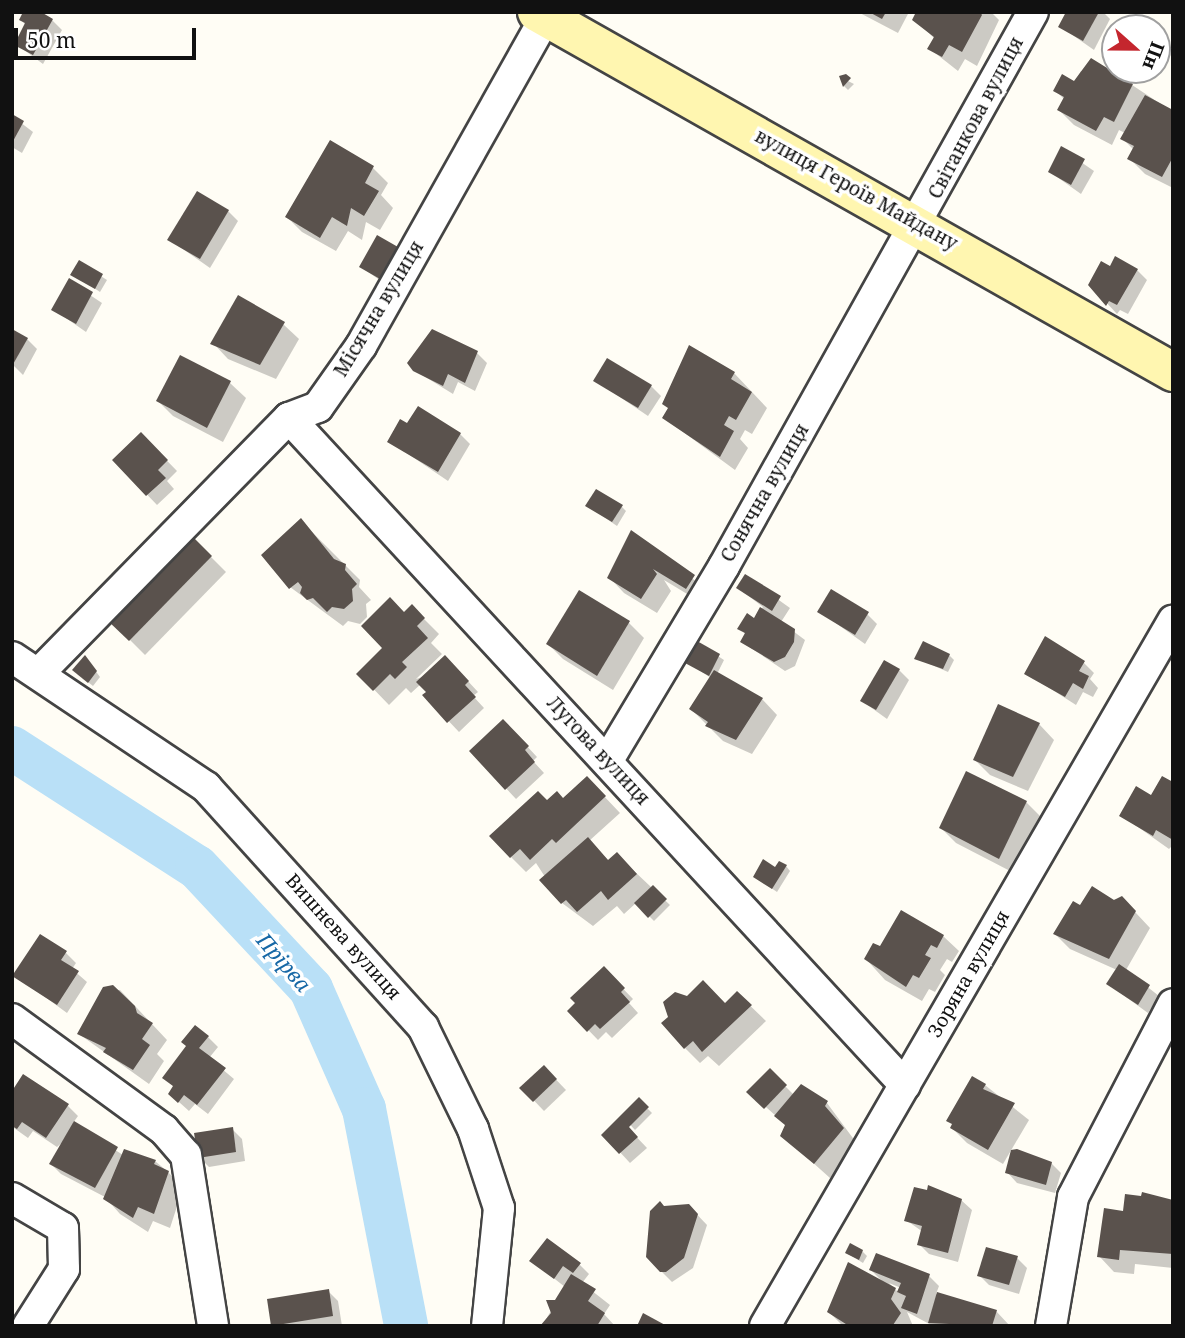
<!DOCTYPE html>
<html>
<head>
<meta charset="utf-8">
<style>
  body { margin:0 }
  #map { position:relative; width:1185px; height:1338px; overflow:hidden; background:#fffdf5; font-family:"Noto Serif",serif }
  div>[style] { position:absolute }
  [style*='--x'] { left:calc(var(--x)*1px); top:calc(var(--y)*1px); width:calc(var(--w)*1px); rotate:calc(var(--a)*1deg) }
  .shadow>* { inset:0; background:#0003 }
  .river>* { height:44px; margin:-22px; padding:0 22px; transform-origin:22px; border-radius:22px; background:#b9e0f7 }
  .building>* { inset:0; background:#5a524d }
  .roads { filter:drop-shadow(2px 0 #444) drop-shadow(-2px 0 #444) drop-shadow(0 2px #444) drop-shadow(0 -2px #444) }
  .street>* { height:30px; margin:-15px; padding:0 15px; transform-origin:15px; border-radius:15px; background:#fff }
  .secondary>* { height:38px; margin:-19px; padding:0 19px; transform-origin:19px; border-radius:19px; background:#fff6b0 }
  span { translate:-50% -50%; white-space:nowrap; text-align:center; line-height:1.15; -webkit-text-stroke:7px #fff; paint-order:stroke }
  .street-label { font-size:19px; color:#111 }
  .water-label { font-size:21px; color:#1768a6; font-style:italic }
  .frame { position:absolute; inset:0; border:14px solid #111; pointer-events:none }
  .north { position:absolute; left:1101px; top:14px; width:70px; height:70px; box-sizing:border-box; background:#fff; border:2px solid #a0a0a0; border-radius:50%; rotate:111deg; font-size:19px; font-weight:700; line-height:28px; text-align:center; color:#111 }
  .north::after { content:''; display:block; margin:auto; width:24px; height:32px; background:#c4262e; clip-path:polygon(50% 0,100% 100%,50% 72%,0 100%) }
  .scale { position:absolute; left:14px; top:28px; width:182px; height:32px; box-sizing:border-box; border:4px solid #111; border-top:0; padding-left:9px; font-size:21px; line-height:24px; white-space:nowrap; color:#111; -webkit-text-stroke:5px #fff; paint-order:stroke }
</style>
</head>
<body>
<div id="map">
  <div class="shadow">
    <div style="clip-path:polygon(858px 12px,909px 12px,898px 33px)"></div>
    <div style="clip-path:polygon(918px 12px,991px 12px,999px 20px,977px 66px,965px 59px,958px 71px,930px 49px,935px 39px,914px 19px)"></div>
    <div style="clip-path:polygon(1068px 12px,1103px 12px,1110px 19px,1094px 50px,1061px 27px)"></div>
    <div style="clip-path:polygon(21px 20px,52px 20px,62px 30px,43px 64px,16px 44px,26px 25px)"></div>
    <div style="clip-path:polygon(1081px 71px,1132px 85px,1173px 112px,1173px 188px,1145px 174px,1129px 158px,1134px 150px,1122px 138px,1125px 133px,1119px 130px,1112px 145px,1074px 125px,1059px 110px,1065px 100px,1055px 90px,1074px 83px)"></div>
    <div style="clip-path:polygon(842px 78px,854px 84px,848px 90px,844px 86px)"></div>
    <div style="clip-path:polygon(12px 116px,33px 132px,22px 153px,12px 147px)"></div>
    <div style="clip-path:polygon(1062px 149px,1094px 171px,1081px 194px,1050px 172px)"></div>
    <div style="clip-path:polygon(373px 168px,388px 183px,381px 195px,393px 208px,380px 230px,366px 222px,362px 240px,348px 231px,336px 251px,302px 232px,287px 217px)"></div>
    <div style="clip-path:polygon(228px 211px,238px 221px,210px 268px,170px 240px)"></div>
    <div style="clip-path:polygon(397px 249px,407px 259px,391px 288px,361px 267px)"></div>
    <div style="clip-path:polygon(79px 262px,107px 280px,100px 292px,73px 274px)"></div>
    <div style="clip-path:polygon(1110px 268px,1137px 270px,1147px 280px,1128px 314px,1120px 310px,1117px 314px,1090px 285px)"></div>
    <div style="clip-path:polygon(69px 281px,102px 303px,86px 332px,53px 309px)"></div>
    <div style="clip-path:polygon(283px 324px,299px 339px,276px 379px,228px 359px,213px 343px)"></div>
    <div style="clip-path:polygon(27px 339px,37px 349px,23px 375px,12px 364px)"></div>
    <div style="clip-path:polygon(477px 353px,487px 363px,475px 391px,458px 382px,453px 394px,414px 370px)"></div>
    <div style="clip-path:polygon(181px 357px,230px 383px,246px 398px,223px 442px,173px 416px,158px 401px)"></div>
    <div style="clip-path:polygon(734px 373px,767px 408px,752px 434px,745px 430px,740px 439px,748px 448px,735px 470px,664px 418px)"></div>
    <div style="clip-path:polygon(596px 381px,651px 386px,661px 396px,648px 416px)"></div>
    <div style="clip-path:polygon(408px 426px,460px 434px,470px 444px,448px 481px,389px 441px)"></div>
    <div style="clip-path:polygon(141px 434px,177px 471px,167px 481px,174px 489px,157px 505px,114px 460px)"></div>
    <div style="clip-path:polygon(588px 506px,622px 507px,626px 511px,617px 526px)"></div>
    <div style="clip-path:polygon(301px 521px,360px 580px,359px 587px,371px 600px,366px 604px,367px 617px,360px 624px,348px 621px,343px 626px,290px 587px)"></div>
    <div style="clip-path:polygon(631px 533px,709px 591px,702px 603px,664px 580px,671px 591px,657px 613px,624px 593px,609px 577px)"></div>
    <div style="clip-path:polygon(190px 536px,226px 572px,145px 655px,109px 619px)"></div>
    <div style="clip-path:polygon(745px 576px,790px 608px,781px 622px,805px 640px,795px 666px,785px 671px,742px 642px,746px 635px,740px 628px,754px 620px,763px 607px,738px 588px)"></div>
    <div style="clip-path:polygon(412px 607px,439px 634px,431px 643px,442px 654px,416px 679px,455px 667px,478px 692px,473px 696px,484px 708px,459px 732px,424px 695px,428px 692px,421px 684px,411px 693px,406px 688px,389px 705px,359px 674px,385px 648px)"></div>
    <div style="clip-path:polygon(819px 611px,867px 614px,877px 624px,865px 644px)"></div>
    <div style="clip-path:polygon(629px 623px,644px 638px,613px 690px,563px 659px,548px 644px)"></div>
    <div style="clip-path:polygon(698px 643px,724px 660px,717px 674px,762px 699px,777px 715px,752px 754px,723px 741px,691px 709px,711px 678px,687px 662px)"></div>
    <div style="clip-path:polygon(949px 655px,954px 660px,948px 672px,916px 658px)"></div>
    <div style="clip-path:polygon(89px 662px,100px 677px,93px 686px,79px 675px)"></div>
    <div style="clip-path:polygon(1084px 663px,1094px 673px,1090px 679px,1098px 688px,1093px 697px,1083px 692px,1076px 705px,1026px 673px)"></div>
    <div style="clip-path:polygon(899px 670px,909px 680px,887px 719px,862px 701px)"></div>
    <div style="clip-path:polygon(1039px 724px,1054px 740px,1028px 791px,990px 775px,975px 760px)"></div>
    <div style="clip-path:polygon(513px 731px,537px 757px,533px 761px,544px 773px,516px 799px,471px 751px)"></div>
    <div style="clip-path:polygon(1173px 784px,1173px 845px,1169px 849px,1121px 815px)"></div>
    <div style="clip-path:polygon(602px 794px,620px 813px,589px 841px,609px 861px,632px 869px,670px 905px,654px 921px,636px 903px,624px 914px,617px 906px,593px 926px,562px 903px,536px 863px,526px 872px,511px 857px,547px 802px)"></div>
    <div style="clip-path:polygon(1026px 802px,1041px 817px,1014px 873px,956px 843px,941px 828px)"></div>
    <div style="clip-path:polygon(786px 866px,790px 871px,777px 892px,755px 877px)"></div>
    <div style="clip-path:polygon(1122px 898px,1150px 928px,1126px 970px,1159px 996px,1148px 1013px,1108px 984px,1117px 970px,1070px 949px,1055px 934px,1081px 907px)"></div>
    <div style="clip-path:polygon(943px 936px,959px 951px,952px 962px,947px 959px,940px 970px,945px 975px,935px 992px,929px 989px,922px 1001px,885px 980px,866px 959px,880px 948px)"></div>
    <div style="clip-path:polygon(66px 953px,76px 963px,72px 969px,87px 982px,67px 1013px,15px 975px)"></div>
    <div style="clip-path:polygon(604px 969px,633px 999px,629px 1003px,638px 1013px,612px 1038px,606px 1032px,598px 1040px,570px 1011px)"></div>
    <div style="clip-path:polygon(104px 989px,120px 990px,167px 1040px,157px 1054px,164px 1061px,149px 1084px,79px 1034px)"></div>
    <div style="clip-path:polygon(737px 993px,766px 1021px,719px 1066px,708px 1056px,700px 1063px,685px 1048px)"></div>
    <div style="clip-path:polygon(208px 1037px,218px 1047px,209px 1058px,234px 1079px,208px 1114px,195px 1104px,189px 1111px,170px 1094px,175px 1088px,164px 1077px)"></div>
    <div style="clip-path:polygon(544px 1067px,566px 1090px,544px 1111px,522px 1088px)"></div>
    <div style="clip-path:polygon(770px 1071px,794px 1095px,827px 1103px,858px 1145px,830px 1178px,782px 1135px,786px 1125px,749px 1092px)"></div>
    <div style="clip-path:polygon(985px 1085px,1029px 1120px,1003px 1164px,967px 1143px,952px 1128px)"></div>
    <div style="clip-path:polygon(12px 1094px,68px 1106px,78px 1116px,73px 1123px,123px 1155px,155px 1161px,168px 1172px,183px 1188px,170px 1228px,153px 1221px,148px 1232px,120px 1214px,105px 1197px,61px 1174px,51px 1164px,65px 1140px,57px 1147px,33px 1131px,28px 1138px,14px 1128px)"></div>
    <div style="clip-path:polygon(639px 1100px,652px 1113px,635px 1130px,622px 1116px)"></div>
    <div style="clip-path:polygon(232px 1129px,242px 1139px,245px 1161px,209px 1167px,199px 1157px)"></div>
    <div style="clip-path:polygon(630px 1130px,647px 1148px,630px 1163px,604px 1135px)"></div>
    <div style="clip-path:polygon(1051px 1163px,1061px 1173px,1055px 1193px,1017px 1183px,1007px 1172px)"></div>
    <div style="clip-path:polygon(928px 1192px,961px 1200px,972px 1210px,958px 1262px,929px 1254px,919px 1244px,923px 1232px,906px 1220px)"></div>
    <div style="clip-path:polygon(1173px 1201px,1173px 1268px,1135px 1264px,1134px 1274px,1114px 1272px,1099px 1256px,1124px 1213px)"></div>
    <div style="clip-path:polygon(689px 1206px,707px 1225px,693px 1268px,672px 1282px,661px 1271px,664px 1208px)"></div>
    <div style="clip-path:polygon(987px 1249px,1017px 1258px,1027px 1268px,1019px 1294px,989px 1285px,979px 1275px)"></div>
    <div style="clip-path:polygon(862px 1251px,867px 1256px,863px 1263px,847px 1253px)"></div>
    <div style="clip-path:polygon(532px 1261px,579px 1264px,589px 1274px,582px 1283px,610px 1305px,604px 1314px,615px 1326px,542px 1326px,565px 1287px)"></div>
    <div style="clip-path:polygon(evenodd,871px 1270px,929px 1276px,939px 1286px,936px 1294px,996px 1311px,1010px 1326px,933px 1326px,907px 1312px,913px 1326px,843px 1326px,829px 1312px,883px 1282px,871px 1270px,889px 1283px,901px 1288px,899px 1293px,889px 1283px)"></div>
    <div style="clip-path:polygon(328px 1291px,338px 1301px,342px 1326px,272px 1325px)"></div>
  </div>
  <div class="river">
    <div style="--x:12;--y:748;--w:220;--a:32.8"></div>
    <div style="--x:197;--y:867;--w:167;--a:46.9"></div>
    <div style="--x:311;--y:989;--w:131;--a:66.2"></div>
    <div style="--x:364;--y:1109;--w:221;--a:79"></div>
  </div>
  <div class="building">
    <div style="clip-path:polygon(23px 12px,41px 12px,53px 19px,33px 55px,14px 45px,25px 23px,19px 20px)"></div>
    <div style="clip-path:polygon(869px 12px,886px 12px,882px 19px)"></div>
    <div style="clip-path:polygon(916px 12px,980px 12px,982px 15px,962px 52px,949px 45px,942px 57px,927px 49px,934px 37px,912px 20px)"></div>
    <div style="clip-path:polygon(1066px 12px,1099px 12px,1083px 41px,1058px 27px)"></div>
    <div style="clip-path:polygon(1091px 58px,1133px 84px,1114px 122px,1104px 117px,1096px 131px,1057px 110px,1064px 97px,1053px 91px,1062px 74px,1074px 81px)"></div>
    <div style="clip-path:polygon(846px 74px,851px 78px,843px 87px,839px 76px)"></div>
    <div style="clip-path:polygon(1145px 95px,1173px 110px,1173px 157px,1162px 177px,1127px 159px,1134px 146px,1120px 139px)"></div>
    <div style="clip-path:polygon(12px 114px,24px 121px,12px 143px)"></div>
    <div style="clip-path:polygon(330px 140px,374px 166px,365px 183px,379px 191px,364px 216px,351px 208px,347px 226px,332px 217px,320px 238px,285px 217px)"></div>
    <div style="clip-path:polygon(1061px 146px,1085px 159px,1071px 185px,1048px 172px)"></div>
    <div style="clip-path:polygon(197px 191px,229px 210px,200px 259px,167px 240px)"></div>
    <div style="clip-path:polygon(377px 235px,398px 247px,380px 279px,359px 267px)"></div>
    <div style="clip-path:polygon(1115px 256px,1138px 269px,1117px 305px,1109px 301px,1106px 306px,1088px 285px,1101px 261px,1110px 266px)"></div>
    <div style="clip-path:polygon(79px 260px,103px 274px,95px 289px,70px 275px)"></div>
    <div style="clip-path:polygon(69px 278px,93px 292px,76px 324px,51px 310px)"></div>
    <div style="clip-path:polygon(238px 295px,285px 322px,260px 365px,210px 344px)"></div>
    <div style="clip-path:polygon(12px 329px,28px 338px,12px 366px)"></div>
    <div style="clip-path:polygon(432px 329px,478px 351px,465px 383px,448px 374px,443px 386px,413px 371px,407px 363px)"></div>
    <div style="clip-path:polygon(689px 345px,735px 372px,731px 379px,752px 392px,736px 420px,729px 416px,724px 425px,734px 431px,720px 457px,662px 418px,668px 408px,662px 404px)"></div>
    <div style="clip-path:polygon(180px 355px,231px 381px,207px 428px,156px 401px)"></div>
    <div style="clip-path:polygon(607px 358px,652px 385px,638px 408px,593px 381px)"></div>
    <div style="clip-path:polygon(418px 406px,461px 433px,438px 472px,387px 442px,400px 419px,407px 423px)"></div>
    <div style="clip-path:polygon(141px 432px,168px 460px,158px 470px,166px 478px,146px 496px,112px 460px)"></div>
    <div style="clip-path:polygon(596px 489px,623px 505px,612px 522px,585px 506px)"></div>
    <div style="clip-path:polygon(301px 518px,334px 559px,346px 564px,345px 570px,357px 584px,352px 589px,353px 601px,344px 609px,332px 607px,327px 612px,313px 598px,307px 600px,300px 593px,302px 587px,298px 582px,289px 589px,261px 555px)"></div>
    <div style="clip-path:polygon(631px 530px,695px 575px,686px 589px,653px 569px,657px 574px,641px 599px,607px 578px)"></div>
    <div style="clip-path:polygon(190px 534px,212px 556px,129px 641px,106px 619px)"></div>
    <div style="clip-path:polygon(745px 574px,781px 596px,772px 611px,736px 588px)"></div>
    <div style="clip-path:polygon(831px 589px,869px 612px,855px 635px,817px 612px)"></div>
    <div style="clip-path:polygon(579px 590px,630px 621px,597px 676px,546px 644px)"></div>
    <div style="clip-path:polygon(390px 597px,404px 612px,412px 604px,425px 618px,417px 626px,428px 638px,402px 662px,407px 667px,395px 679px,390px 674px,373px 691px,356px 674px,382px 648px,361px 626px)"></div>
    <div style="clip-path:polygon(760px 607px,795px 629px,794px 642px,785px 657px,774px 662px,740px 642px,745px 633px,737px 629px,747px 613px,754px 618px)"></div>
    <div style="clip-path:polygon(1045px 636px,1085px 661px,1079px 671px,1089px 676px,1083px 689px,1073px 683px,1065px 697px,1024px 674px)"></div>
    <div style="clip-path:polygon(697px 641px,720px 654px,709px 676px,685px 663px)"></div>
    <div style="clip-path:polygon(923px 641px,950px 654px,943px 669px,914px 659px)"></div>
    <div style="clip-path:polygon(85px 655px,97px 671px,88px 683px,72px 670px)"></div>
    <div style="clip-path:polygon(445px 655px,469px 681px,465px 685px,476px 697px,447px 723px,422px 695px,426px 692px,416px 682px)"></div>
    <div style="clip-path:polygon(884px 660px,900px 669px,876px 710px,860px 701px)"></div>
    <div style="clip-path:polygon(714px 670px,763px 698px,736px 740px,705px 726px,708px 722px,689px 709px)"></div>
    <div style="clip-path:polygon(998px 704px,1040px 723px,1013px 777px,973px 760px)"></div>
    <div style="clip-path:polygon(503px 719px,529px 746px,525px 750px,535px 762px,505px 790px,469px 751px)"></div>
    <div style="clip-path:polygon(966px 771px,1027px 801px,999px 859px,939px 828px)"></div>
    <div style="clip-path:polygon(587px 776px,606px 796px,556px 843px,552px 839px,530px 860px,520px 849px,510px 858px,489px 836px,538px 791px,547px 800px,557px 791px,563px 798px)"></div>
    <div style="clip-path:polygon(1162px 776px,1173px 782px,1173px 840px,1156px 830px,1153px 836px,1119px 816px,1136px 786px,1151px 795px)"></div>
    <div style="clip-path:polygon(588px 837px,608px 860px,617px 852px,637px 874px,608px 900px,601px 891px,577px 912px,566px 900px,561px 904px,539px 880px)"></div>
    <div style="clip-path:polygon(763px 859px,775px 867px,779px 861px,787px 865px,772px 889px,753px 877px)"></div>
    <div style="clip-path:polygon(653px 885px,667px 899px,648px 918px,634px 903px)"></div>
    <div style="clip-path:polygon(1092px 886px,1114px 900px,1122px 896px,1136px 911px,1109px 959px,1053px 934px,1073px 901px,1080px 905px)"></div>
    <div style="clip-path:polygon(901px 910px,944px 935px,937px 948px,931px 945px,925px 955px,931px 958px,919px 978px,913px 975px,906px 987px,864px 959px,873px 943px,880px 946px)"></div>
    <div style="clip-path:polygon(40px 934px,67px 951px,61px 960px,79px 971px,57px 1005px,12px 976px)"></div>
    <div style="clip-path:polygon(1119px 964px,1150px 985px,1138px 1005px,1106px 984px)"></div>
    <div style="clip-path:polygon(604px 966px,625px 988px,621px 992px,630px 1002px,600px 1029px,595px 1024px,587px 1032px,567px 1011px,575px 1003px,570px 998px)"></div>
    <div style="clip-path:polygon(703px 980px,725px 1003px,737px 991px,752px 1005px,702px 1052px,693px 1041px,684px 1049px,661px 1023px,668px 1017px,663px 1002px,675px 992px,687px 996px)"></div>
    <div style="clip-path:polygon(113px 985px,135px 1006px,137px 1013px,153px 1023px,142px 1039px,150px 1045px,133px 1070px,103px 1052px,106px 1048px,77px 1034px,103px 987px)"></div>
    <div style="clip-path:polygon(195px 1025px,209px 1036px,199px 1048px,226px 1068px,197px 1105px,184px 1095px,178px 1103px,168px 1094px,173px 1086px,162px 1078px,186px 1046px,181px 1042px)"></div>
    <div style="clip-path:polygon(544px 1065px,557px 1079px,533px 1102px,519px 1088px)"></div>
    <div style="clip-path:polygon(770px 1068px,787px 1085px,764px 1109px,746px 1092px)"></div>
    <div style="clip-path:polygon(23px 1074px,69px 1104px,46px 1138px,22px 1122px,17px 1129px,12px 1126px,12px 1091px)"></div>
    <div style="clip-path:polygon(972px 1076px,986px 1084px,983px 1089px,1015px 1103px,988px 1150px,950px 1128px,952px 1124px,946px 1121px)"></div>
    <div style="clip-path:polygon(801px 1084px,828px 1101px,825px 1106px,844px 1128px,814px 1164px,780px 1136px,785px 1125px,774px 1116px)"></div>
    <div style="clip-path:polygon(639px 1097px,649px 1107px,629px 1127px,638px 1137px,619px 1154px,601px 1135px)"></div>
    <div style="clip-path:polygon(74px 1121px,118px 1147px,95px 1188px,49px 1164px)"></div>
    <div style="clip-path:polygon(233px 1127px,236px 1152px,198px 1158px,194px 1133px)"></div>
    <div style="clip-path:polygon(124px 1149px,156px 1160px,154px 1164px,169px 1171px,154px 1214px,138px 1207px,133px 1218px,103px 1199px)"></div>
    <div style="clip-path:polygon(1017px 1149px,1052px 1162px,1046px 1185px,1005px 1173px,1011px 1150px)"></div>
    <div style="clip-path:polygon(928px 1185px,962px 1199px,948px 1253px,917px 1245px,922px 1226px,904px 1221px,914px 1187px,927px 1190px)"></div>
    <div style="clip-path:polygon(1142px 1192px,1173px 1200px,1173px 1254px,1120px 1250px,1119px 1260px,1097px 1257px,1104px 1208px,1123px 1211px,1125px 1194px,1141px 1196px)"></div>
    <div style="clip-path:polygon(660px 1201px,664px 1206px,689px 1204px,698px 1214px,684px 1258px,666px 1272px,660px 1272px,646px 1257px,650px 1211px)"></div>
    <div style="clip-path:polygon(547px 1238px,581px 1263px,573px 1273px,563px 1266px,554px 1279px,529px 1261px)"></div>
    <div style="clip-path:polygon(850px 1243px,863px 1250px,859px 1260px,845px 1253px)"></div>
    <div style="clip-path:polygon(986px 1247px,1018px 1256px,1009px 1285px,977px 1276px)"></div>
    <div style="clip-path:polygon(876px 1253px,930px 1274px,917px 1314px,901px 1308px,906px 1296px,897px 1292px,901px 1283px,869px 1270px)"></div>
    <div style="clip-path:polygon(848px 1262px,896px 1288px,891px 1299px,901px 1313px,893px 1325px,849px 1326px,827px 1312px)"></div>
    <div style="clip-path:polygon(571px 1274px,596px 1289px,588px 1301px,605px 1313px,597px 1326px,540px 1326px,551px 1313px,546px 1300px,555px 1300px)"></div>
    <div style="clip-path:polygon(329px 1289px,333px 1316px,271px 1326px,267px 1299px)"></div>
    <div style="clip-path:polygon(937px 1292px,997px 1310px,992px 1326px,928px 1323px)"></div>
    <div style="clip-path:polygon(643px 1313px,667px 1326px,637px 1326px)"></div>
  </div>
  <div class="roads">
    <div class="street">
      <div style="--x:289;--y:418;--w:908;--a:47.28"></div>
      <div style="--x:12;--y:657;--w:234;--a:33.8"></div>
      <div style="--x:206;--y:787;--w:324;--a:47.9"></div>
      <div style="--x:423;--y:1027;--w:114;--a:63.9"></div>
      <div style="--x:473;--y:1129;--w:83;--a:71.8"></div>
      <div style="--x:499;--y:1208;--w:119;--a:95.8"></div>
      <div style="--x:39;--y:673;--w:357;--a:-45.6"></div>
      <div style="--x:289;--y:418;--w:31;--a:-21"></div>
      <div style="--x:318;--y:407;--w:75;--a:-54.8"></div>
      <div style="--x:361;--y:346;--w:377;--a:-60.7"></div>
      <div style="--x:608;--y:760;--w:226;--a:-59.1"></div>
      <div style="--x:724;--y:566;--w:634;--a:-60.85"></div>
      <div style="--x:12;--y:1019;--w:188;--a:36.1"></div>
      <div style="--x:164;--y:1130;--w:33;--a:49"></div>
      <div style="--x:186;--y:1155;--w:173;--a:81"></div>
      <div style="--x:12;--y:1198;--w:59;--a:30.5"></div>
      <div style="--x:63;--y:1228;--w:41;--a:88.6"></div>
      <div style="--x:64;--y:1269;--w:67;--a:122.3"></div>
      <div style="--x:765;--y:1326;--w:815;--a:-59.94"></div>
      <div style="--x:1051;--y:1326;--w:131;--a:-80.3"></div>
      <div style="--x:1073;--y:1197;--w:217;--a:-62.6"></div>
    </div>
    <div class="secondary">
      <div style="--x:537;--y:12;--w:731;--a:29.51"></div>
    </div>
  </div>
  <div class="street-label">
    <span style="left:976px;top:118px;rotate:-62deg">Світанкова вулиця</span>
    <span style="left:856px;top:190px;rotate:29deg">вулиця Героїв Майдану</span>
    <span style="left:379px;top:309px;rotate:-59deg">Місячна вулиця</span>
    <span style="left:765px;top:493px;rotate:-60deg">Сонячна вулиця</span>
    <span style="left:598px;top:751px;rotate:47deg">Лугова вулиця</span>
    <span style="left:343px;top:937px;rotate:48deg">Вишнева вулиця</span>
    <span style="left:969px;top:974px;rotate:-60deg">Зоряна вулиця</span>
  </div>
  <div class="water-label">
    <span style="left:284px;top:962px;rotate:49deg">Прірва</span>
  </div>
  <div class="frame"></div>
  <div class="north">Пн</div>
  <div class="scale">50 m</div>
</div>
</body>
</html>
